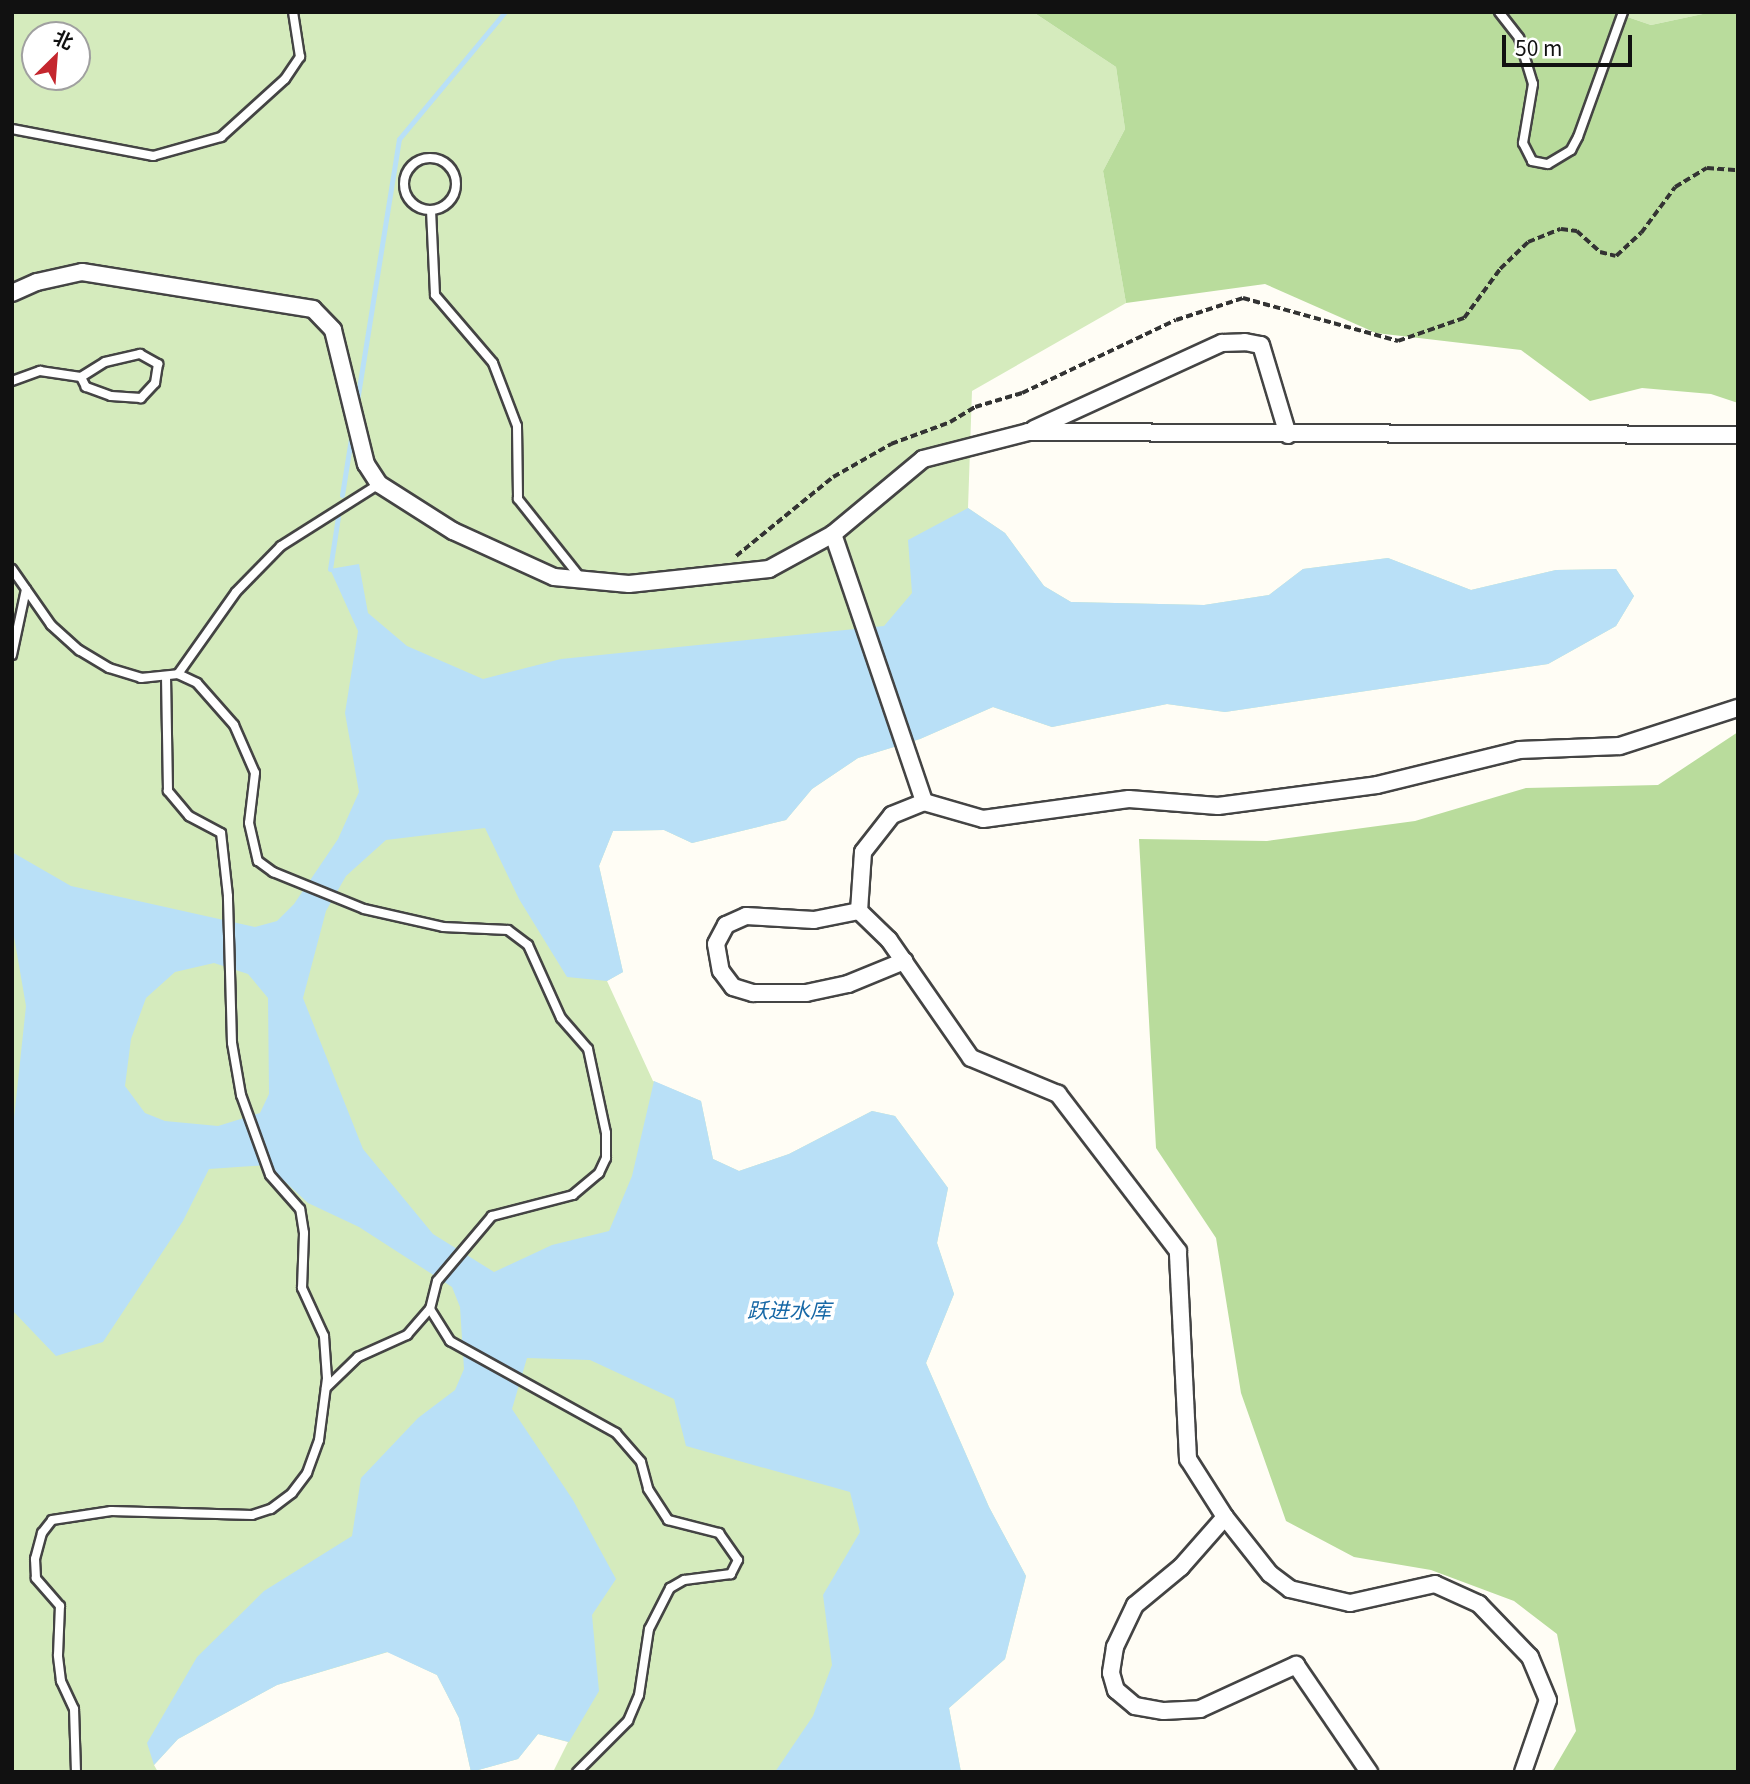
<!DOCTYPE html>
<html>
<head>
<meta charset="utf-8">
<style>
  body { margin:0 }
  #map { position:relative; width:1750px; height:1784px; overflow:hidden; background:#fffdf5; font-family:Georgia,"Noto Sans SC",serif }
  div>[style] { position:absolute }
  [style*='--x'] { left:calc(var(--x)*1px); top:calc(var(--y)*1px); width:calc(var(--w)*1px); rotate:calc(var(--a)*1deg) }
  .green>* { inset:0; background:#d5ebbd }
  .forest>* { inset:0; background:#b9dc9c }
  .water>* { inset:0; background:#b9e0f7 }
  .stream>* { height:5px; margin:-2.5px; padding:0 2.5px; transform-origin:2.5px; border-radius:2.5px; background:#b9e0f7 }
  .path>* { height:3.5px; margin-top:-1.75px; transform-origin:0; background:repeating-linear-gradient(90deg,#333 0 7px,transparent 0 10.5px) }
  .roads { filter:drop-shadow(2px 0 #444) drop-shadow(-2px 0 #444) drop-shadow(0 2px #444) drop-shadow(0 -2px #444) }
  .lane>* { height:8px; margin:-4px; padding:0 4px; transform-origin:4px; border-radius:4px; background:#fff }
  .lane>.ring { margin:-4px; padding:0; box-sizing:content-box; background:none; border:8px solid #fff; border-radius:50% }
  .street>* { height:16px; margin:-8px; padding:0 8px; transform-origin:8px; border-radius:8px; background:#fff }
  span { translate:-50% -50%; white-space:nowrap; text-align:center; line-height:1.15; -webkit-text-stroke:7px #fff; paint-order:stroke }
  .water-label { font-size:21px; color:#1768a6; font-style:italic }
  .frame { position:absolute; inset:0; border:14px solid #111; pointer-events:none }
  .north { position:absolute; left:21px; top:21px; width:70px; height:70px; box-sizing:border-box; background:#fff; border:2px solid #a0a0a0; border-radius:50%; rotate:25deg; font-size:19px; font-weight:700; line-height:28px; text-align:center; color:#111 }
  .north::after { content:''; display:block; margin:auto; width:24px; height:32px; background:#c4262e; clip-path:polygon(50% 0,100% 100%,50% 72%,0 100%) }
  .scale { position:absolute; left:1502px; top:35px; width:130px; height:32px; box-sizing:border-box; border:4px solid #111; border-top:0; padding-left:9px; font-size:21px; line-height:24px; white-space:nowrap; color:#111; -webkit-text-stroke:5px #fff; paint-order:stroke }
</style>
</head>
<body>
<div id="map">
  <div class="green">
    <div style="clip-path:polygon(evenodd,12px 12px,1033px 12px,1116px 67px,1125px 129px,1103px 171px,1126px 303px,972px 391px,968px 508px,1005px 533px,1044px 586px,1071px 602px,1204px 605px,1269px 595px,1303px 569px,1388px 558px,1471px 590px,1556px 570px,1616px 569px,1634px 596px,1616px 626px,1548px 664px,1225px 712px,1167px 704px,1052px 727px,993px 707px,920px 739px,858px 758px,812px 789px,786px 820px,692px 843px,664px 830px,613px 831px,599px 866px,623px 972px,607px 981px,653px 1081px,701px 1101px,713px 1159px,739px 1171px,789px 1154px,872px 1111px,895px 1116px,948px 1188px,937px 1243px,954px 1294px,926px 1363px,989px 1507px,1026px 1576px,1005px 1659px,949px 1708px,961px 1772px,553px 1772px,568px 1742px,538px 1734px,518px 1759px,471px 1772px,459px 1718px,437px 1675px,388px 1652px,277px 1685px,178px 1739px,154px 1765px,158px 1772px,12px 1772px,12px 12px,35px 35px,77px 35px,77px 77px,35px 77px,35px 35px)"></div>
    <div style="clip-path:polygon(1613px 12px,1712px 12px,1651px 25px)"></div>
  </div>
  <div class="forest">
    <div style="clip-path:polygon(1033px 12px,1613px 12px,1651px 25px,1712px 12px,1738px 12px,1738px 403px,1711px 394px,1642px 388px,1590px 401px,1521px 350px,1376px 333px,1265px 284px,1126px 303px,1103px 171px,1125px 129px,1116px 67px)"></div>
    <div style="clip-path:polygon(1738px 732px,1738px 1772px,1552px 1772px,1576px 1731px,1557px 1634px,1514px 1601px,1431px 1570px,1354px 1557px,1286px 1521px,1241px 1393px,1216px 1238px,1156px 1148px,1139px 839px,1267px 841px,1415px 821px,1526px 788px,1658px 785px)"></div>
  </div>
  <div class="water">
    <div style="clip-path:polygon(evenodd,968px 508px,1005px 533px,1044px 586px,1071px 602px,1204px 605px,1269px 595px,1303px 569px,1388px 558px,1471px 590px,1556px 570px,1616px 569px,1634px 596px,1616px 626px,1548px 664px,1225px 712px,1167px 704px,1052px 727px,993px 707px,920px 739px,858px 758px,812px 789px,786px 820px,692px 843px,664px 830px,613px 831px,599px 866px,623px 972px,607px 981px,567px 977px,519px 899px,485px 828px,386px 840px,346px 876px,326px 911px,303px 998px,363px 1149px,433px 1234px,494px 1272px,552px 1245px,609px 1231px,632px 1176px,654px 1081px,701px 1101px,713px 1159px,739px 1171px,789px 1154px,872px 1111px,895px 1116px,948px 1188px,937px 1243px,954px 1294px,926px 1363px,989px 1507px,1026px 1576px,1005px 1659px,949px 1708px,961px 1772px,775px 1772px,813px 1716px,832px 1665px,823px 1595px,860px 1532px,850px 1492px,686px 1446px,674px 1399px,590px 1360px,527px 1358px,512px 1409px,573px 1500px,616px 1579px,592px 1615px,599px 1691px,569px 1742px,538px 1734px,518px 1759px,471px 1772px,459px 1718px,437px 1675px,387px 1652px,277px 1685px,178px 1739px,154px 1765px,147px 1743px,197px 1657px,264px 1591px,352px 1536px,361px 1478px,418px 1418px,455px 1390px,464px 1369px,460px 1307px,452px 1287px,359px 1227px,308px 1203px,267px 1165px,209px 1169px,183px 1221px,103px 1342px,56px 1356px,12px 1310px,12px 1137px,26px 1006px,12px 925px,12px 852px,71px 886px,255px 927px,277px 921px,294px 904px,338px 839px,359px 792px,345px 713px,358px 631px,330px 569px,359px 564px,368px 613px,407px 646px,483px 679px,561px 659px,884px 626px,912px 593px,908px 540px,968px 508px,214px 963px,248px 974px,268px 998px,269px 1094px,260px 1113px,218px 1126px,165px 1121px,145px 1113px,125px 1086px,131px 1039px,146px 998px,175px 972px,214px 963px)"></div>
  </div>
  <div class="stream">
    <div style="--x:357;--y:401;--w:265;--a:-80.9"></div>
    <div style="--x:399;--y:139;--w:165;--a:-50.2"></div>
    <div style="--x:342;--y:495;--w:64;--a:-81"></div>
    <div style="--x:330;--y:569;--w:53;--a:-81.3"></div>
  </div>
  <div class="path">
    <div style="--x:736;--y:556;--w:125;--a:-39.2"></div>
    <div style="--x:833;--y:477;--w:67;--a:-29.6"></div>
    <div style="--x:891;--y:444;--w:63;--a:-20.4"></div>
    <div style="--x:950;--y:422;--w:29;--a:-31"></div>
    <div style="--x:975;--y:407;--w:49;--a:-16.6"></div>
    <div style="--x:1022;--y:393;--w:170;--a:-25.4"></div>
    <div style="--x:1176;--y:320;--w:71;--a:-18.2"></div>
    <div style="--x:1243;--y:298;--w:161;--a:15.5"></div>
    <div style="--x:1398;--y:341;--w:70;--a:-19.2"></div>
    <div style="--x:1464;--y:318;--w:61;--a:-53.7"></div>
    <div style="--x:1500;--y:269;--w:39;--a:-44"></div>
    <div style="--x:1528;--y:242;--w:35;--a:-22"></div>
    <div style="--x:1561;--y:229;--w:16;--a:7"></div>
    <div style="--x:1577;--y:231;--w:31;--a:42"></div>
    <div style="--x:1600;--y:252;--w:16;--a:14"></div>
    <div style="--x:1616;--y:256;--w:34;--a:-43"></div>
    <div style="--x:1641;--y:233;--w:57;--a:-53.5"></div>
    <div style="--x:1675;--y:187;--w:37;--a:-31"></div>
    <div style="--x:1707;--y:168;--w:31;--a:4"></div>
  </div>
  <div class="roads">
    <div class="lane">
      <div style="--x:1499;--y:12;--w:33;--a:52"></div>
      <div style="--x:1519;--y:38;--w:48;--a:73.1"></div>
      <div style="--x:1533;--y:84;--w:60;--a:99.6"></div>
      <div style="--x:1523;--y:143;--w:20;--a:63"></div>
      <div style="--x:1532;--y:161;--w:16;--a:11"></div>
      <div style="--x:1548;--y:164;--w:27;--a:-31"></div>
      <div style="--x:1571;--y:150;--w:15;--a:-62"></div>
      <div style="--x:1578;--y:137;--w:133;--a:-70.2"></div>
      <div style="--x:12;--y:129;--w:144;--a:10.8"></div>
      <div style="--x:153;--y:156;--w:71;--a:-15.6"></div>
      <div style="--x:221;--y:137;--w:86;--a:-42.2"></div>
      <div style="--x:285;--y:79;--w:27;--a:-56"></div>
      <div style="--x:300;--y:57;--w:46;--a:-98.8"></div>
      <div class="ring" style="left:404px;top:158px;width:44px;height:44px"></div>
      <div style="--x:431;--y:210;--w:85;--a:87.3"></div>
      <div style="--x:435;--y:295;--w:89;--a:49.5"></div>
      <div style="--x:493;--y:363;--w:67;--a:69.1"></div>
      <div style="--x:517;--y:426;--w:73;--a:89.2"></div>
      <div style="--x:518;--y:499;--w:100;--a:51.5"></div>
      <div style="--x:12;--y:381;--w:30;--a:-20"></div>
      <div style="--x:40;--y:371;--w:41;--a:8.3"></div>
      <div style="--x:81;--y:377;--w:28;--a:-32"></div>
      <div style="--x:105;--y:362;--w:36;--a:-13"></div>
      <div style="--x:140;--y:354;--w:21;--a:29"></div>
      <div style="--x:158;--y:364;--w:19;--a:99"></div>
      <div style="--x:155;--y:383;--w:21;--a:133"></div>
      <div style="--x:141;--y:398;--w:30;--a:-176"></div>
      <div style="--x:111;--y:396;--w:27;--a:-160"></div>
      <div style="--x:86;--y:387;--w:11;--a:-117"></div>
      <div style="--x:12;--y:569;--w:68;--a:55.1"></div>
      <div style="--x:51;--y:625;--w:38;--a:42"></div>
      <div style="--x:79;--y:650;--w:35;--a:31"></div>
      <div style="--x:109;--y:668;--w:34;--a:17"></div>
      <div style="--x:141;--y:678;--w:37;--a:-6"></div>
      <div style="--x:178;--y:674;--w:21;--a:25"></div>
      <div style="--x:197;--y:683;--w:56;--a:48.6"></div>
      <div style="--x:234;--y:725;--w:52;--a:66.4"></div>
      <div style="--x:255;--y:773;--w:50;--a:96.8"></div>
      <div style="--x:249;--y:823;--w:39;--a:77"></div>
      <div style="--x:258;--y:861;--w:19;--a:36"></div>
      <div style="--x:273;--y:872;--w:98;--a:22.1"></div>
      <div style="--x:364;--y:909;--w:81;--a:12.8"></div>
      <div style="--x:443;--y:927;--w:65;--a:2.6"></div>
      <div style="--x:508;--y:930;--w:25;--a:37"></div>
      <div style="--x:528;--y:945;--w:80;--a:65.7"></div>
      <div style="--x:561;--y:1018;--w:41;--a:48.9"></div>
      <div style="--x:588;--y:1049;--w:86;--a:77.9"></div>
      <div style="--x:606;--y:1133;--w:25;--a:90"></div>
      <div style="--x:606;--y:1158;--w:17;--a:115"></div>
      <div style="--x:599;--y:1173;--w:34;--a:140"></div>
      <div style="--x:573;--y:1195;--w:84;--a:165.5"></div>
      <div style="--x:492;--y:1216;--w:85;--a:130.2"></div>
      <div style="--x:437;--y:1281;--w:29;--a:104"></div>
      <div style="--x:430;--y:1309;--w:38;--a:58"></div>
      <div style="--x:450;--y:1341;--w:190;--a:29"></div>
      <div style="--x:616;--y:1433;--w:38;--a:49"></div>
      <div style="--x:641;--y:1462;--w:28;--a:75"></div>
      <div style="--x:648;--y:1489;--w:37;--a:57"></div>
      <div style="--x:668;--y:1520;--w:53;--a:14.3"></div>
      <div style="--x:719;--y:1533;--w:33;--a:55"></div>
      <div style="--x:738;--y:1560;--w:16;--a:117"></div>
      <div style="--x:731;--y:1574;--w:47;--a:172.7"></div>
      <div style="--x:684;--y:1580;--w:16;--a:150"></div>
      <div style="--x:670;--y:1588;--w:46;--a:117.1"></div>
      <div style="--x:649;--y:1629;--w:67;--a:98.6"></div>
      <div style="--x:639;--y:1695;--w:28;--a:113"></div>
      <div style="--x:628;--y:1721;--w:72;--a:135"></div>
      <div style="--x:12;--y:655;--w:67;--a:-78"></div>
      <div style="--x:178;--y:674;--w:100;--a:-54.7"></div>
      <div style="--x:236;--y:592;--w:64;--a:-45.6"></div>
      <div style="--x:281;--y:546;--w:116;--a:-32.3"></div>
      <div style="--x:326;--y:1388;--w:45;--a:-44.1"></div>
      <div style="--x:358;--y:1357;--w:54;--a:-24.2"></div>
      <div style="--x:407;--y:1335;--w:35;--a:-49"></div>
      <div style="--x:76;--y:1772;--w:63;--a:-91.8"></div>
      <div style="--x:74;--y:1709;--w:31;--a:-115"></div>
      <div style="--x:61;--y:1681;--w:26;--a:-97"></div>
      <div style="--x:58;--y:1655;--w:49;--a:-87.7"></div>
      <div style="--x:60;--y:1606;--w:37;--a:-131"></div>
      <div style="--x:36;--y:1578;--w:19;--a:-93"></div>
      <div style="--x:35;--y:1559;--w:27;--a:-75"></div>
      <div style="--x:42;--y:1533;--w:16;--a:-52"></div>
      <div style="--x:52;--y:1520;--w:60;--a:-8.7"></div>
      <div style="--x:111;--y:1511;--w:141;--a:1.6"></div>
      <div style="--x:252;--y:1515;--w:20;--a:-18"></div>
      <div style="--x:271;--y:1509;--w:26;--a:-37"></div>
      <div style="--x:292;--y:1493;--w:25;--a:-53"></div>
      <div style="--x:307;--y:1473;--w:35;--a:-70"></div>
      <div style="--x:319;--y:1440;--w:63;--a:-82.6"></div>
      <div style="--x:327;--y:1378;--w:42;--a:-94.1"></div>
      <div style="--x:324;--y:1336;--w:53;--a:-114.6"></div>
      <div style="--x:302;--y:1288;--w:55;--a:-87.9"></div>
      <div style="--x:304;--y:1233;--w:24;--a:-99"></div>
      <div style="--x:300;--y:1209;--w:45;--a:-131.4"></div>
      <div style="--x:270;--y:1175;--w:85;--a:-109.9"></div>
      <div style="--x:241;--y:1095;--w:53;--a:-99.8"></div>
      <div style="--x:232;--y:1043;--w:147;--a:-91.6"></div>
      <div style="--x:228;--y:896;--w:63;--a:-96.3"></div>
      <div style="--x:221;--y:833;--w:36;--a:-152"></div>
      <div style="--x:189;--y:816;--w:33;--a:-130"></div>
      <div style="--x:168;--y:791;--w:114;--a:-91"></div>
    </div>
    <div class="street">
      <div style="--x:12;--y:293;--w:27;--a:-24"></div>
      <div style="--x:37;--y:282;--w:46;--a:-12.5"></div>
      <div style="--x:82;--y:272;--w:234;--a:9.1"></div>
      <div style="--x:313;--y:309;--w:29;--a:46"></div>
      <div style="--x:333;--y:330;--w:138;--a:76.2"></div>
      <div style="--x:366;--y:464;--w:24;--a:57"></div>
      <div style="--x:379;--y:484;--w:88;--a:32.4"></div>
      <div style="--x:453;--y:531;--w:111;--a:24.5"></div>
      <div style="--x:554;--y:577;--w:75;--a:5.3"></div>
      <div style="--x:629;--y:584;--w:141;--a:-6.1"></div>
      <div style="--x:769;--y:569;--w:73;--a:-28.7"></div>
      <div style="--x:833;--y:534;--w:117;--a:-39.8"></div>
      <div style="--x:923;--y:459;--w:108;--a:-14.4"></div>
      <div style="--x:1028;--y:432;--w:710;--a:0.24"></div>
      <div style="--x:1034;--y:429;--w:207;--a:-24.6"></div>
      <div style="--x:1222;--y:343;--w:23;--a:-2"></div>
      <div style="--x:1245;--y:342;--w:16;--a:11"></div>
      <div style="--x:1261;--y:345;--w:94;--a:73.3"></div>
      <div style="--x:833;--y:534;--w:283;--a:71.2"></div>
      <div style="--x:859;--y:911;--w:46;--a:168.7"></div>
      <div style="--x:814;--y:920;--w:68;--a:-176.6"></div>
      <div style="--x:746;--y:916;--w:22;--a:156"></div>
      <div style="--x:726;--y:925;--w:21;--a:118"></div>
      <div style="--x:716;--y:944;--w:27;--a:80"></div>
      <div style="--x:721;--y:971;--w:20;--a:53"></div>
      <div style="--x:733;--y:987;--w:21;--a:17"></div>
      <div style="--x:753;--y:993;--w:53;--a:0"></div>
      <div style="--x:806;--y:993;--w:43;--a:-12.1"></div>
      <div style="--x:848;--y:984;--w:61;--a:-22.3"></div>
      <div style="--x:1225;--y:1517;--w:67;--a:131.3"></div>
      <div style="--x:1181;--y:1567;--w:60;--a:140.4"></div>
      <div style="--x:1135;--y:1605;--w:47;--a:115.5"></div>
      <div style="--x:1115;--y:1647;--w:26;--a:99"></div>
      <div style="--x:1111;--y:1673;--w:18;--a:74"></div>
      <div style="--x:1116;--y:1690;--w:25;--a:40"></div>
      <div style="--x:1135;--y:1706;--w:29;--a:10"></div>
      <div style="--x:1164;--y:1711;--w:36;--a:-3"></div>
      <div style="--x:1200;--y:1709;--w:106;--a:-24.6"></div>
      <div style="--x:1296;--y:1665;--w:130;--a:55.7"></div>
      <div style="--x:1523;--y:1772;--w:76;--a:-70.9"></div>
      <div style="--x:1548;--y:1700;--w:47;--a:-112.7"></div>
      <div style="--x:1530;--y:1657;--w:74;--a:-133.9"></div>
      <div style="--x:1479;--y:1604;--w:48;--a:-155.6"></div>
      <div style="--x:1435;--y:1584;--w:87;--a:167.4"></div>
      <div style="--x:1350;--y:1603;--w:62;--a:-166.9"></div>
      <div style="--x:1290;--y:1589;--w:25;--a:-143"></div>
      <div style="--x:1270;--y:1574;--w:73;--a:-128.3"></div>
      <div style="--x:1225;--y:1517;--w:69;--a:-122.5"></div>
      <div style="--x:1188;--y:1459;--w:208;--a:-92.8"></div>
      <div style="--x:1178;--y:1251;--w:198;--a:-127.4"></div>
      <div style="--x:1058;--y:1094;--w:94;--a:-157.5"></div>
      <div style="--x:971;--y:1058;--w:144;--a:-124.8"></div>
      <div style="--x:889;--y:940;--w:42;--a:-136"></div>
      <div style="--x:859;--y:911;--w:59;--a:-86.1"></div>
      <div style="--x:863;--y:852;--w:47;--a:-51.9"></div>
      <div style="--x:892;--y:815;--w:35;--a:-22"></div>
      <div style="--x:924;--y:802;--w:61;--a:16.1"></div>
      <div style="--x:983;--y:819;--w:147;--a:-7.8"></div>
      <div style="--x:1129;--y:799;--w:89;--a:4.5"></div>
      <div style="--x:1218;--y:806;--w:160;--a:-7.5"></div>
      <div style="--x:1377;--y:785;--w:146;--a:-13.8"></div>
      <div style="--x:1519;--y:750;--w:101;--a:-2.3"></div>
      <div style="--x:1620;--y:746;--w:124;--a:-17.9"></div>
    </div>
  </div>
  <div class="water-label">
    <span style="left:789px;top:1309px">跃进水库</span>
  </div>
  <div class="frame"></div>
  <div class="north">北</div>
  <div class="scale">50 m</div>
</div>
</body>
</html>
